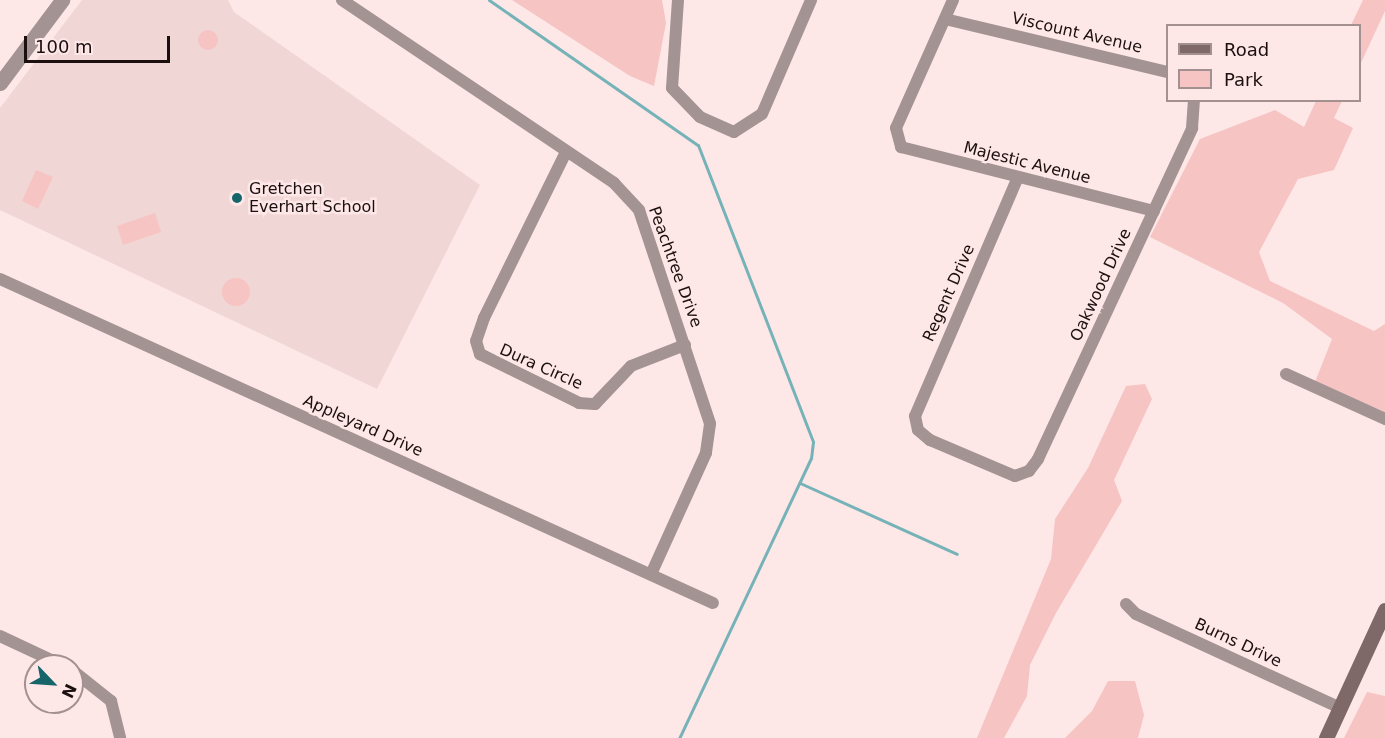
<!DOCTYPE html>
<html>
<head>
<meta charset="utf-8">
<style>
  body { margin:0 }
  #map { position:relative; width:1385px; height:738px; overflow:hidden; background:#fee7e7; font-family:"DejaVu Sans",sans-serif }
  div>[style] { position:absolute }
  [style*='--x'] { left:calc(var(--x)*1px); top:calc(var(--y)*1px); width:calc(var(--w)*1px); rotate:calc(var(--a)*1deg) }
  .built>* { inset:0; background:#f1d6d6 }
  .green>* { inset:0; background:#f6c4c3 }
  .round { border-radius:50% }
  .stream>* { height:3px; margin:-1.5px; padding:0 1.5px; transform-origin:1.5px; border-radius:1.5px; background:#76b3b8 }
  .minor>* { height:12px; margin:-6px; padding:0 6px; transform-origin:6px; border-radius:6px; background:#a39393 }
  .tertiary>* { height:15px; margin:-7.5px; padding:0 7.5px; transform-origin:7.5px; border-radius:7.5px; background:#a39393 }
  .secondary>* { height:15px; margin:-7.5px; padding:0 7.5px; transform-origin:7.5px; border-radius:7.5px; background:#7e6868 }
  .dots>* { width:16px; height:16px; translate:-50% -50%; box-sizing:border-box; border:3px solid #fee7e7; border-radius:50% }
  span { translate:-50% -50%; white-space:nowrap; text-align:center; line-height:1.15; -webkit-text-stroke:5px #fee7e7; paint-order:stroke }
  .street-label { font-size:16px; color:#1b0f0f }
  .poi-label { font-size:16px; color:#1b0f0f }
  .left { translate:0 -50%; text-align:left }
  .legend { position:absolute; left:1166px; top:24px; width:195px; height:78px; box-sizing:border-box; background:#fee7e7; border:2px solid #a39191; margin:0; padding:8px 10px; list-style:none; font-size:18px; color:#1b0f0f }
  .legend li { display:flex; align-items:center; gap:12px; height:30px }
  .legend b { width:30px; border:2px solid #a39191 }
  .north { position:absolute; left:24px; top:654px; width:60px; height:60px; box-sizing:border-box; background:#fee7e7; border:2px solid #a39191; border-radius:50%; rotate:115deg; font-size:16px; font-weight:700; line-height:24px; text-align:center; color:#1b0f0f }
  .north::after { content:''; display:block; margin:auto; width:21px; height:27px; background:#16656b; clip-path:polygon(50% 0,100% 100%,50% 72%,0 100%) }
  .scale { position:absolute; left:24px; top:36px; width:146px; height:27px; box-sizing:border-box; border:3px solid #1b0f0f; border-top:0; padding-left:8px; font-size:18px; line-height:21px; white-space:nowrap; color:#1b0f0f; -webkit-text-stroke:4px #fee7e7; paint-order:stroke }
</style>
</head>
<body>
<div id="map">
  <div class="built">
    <div style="clip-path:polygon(82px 0,228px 0,234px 12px,480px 185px,377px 389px,0 210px,0 108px)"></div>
  </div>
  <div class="green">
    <div style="clip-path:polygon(512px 0,662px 0,666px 23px,654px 86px,630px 76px)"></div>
    <div style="clip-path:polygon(1363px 0,1385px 0,1385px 11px,1360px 65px,1360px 26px,1351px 25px)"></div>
    <div class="round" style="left:198px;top:30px;width:20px;height:20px"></div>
    <div style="clip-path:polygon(1316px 101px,1342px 101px,1334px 118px,1353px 128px,1334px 170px,1298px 179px,1259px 252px,1270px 281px,1374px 331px,1385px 324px,1385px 412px,1315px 382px,1332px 339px,1283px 303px,1150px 237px,1200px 139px,1275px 110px,1304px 127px)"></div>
    <div style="clip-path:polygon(36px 170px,53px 177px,38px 209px,22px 201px)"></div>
    <div style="clip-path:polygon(155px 213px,161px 232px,123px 245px,117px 226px)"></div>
    <div class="round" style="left:222px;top:278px;width:28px;height:28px"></div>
    <div style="clip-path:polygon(1145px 384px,1152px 399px,1114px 480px,1122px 501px,1056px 613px,1030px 665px,1027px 696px,1004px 738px,977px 738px,1051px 559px,1055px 519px,1088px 468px,1126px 386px)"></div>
    <div style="clip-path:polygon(1108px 681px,1135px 681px,1144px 715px,1138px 738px,1065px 738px,1092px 711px)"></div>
    <div style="clip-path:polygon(1367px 692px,1385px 696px,1385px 738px,1344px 738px)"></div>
  </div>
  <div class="stream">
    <div style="--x:489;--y:0;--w:254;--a:34.8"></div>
    <div style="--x:698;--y:145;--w:318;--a:68.8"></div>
    <div style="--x:813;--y:442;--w:16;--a:97"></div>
    <div style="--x:811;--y:458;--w:310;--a:115.2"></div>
    <div style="--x:800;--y:483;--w:172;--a:24.3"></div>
  </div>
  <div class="minor">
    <div style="--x:342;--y:0;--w:328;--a:33.9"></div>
    <div style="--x:614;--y:183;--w:37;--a:47"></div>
    <div style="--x:639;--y:210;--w:225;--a:71.6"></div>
    <div style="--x:710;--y:424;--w:29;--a:98"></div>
    <div style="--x:706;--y:453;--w:133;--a:114.4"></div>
    <div style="--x:678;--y:0;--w:88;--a:93.9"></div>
    <div style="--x:672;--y:88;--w:40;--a:46"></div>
    <div style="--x:700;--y:117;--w:37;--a:24"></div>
    <div style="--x:734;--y:132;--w:33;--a:-33"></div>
    <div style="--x:762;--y:114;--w:124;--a:-66.7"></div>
    <div style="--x:953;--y:0;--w:140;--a:114"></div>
    <div style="--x:896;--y:128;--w:20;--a:75"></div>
    <div style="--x:901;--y:147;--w:261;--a:14.2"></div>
    <div style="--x:945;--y:19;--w:229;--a:13.4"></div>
    <div style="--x:566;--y:152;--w:185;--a:116.3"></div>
    <div style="--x:484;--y:318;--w:24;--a:109"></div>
    <div style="--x:476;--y:341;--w:14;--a:73"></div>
    <div style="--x:480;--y:354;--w:110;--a:26.3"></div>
    <div style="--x:579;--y:403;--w:16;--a:4"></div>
    <div style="--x:595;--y:404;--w:52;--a:-46.5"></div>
    <div style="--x:631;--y:366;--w:58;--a:-21.3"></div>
    <div style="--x:1018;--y:177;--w:260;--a:113.3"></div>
    <div style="--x:915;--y:416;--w:14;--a:78"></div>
    <div style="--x:918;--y:430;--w:16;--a:40"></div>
    <div style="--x:930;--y:440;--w:92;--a:23"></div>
    <div style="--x:1015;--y:476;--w:15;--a:-20"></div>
    <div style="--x:1029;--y:471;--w:15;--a:-53"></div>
    <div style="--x:1038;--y:459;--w:365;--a:-65"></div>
    <div style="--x:1192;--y:128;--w:28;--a:-86"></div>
    <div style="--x:0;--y:279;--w:783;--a:24.44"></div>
    <div style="--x:1286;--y:374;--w:109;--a:24.4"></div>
    <div style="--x:1126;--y:604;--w:14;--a:45"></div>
    <div style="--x:1136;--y:614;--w:225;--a:24.7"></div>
    <div style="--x:0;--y:636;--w:71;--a:25.1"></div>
    <div style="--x:72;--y:670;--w:50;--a:38.5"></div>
    <div style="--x:111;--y:701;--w:38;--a:76"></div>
  </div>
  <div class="tertiary">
    <div style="--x:0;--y:83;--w:104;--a:-53.2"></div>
  </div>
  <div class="secondary">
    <div style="--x:1326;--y:738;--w:141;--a:-65.3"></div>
  </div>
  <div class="dots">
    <div style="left:237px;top:198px;background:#16656b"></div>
  </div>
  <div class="street-label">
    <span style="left:1077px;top:33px;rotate:13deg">Viscount Avenue</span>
    <span style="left:1027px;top:163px;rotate:14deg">Majestic Avenue</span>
    <span style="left:675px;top:267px;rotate:70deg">Peachtree Drive</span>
    <span style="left:1101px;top:285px;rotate:-65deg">Oakwood Drive</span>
    <span style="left:949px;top:293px;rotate:-66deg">Regent Drive</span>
    <span style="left:541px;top:367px;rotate:24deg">Dura Circle</span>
    <span style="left:363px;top:426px;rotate:24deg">Appleyard Drive</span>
    <span style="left:1238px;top:643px;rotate:25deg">Burns Drive</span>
  </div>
  <div class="poi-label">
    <span class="left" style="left:249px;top:198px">Gretchen<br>Everhart School</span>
  </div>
  <ul class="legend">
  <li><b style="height:8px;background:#7e6868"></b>Road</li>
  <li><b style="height:16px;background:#f6c4c3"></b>Park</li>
  </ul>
  <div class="north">N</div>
  <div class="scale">100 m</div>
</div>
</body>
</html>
